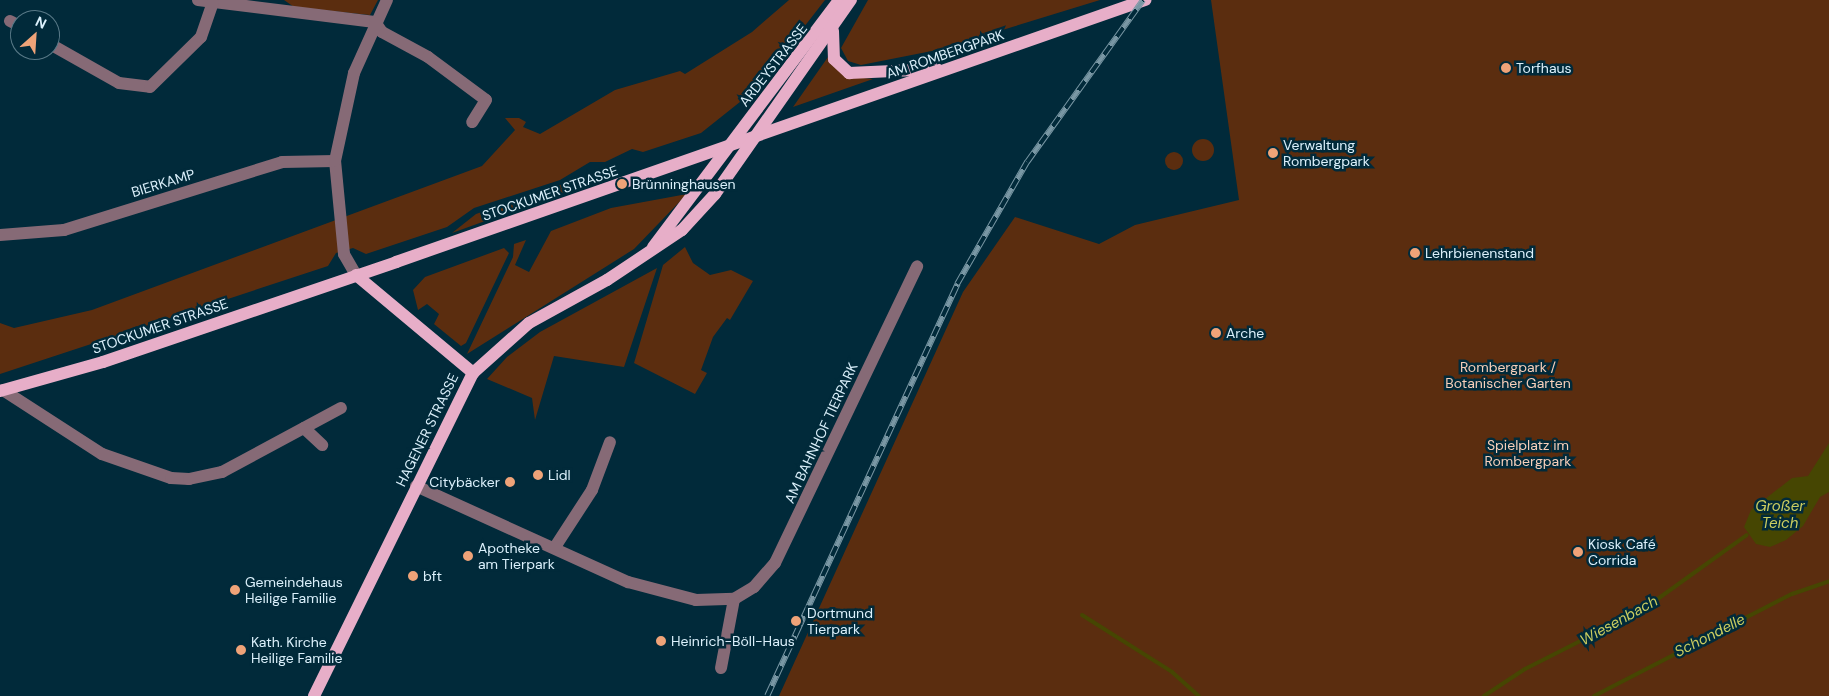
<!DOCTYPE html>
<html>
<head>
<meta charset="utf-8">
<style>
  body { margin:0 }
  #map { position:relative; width:1829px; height:696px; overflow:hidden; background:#012a3a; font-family:"DM Sans",sans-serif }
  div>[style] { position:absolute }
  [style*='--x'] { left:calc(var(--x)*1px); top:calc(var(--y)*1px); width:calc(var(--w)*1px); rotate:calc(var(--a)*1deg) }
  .green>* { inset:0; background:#5b2d0f }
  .round { border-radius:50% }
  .water>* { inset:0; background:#464602 }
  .stream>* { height:4px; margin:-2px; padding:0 2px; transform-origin:2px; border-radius:2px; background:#464602 }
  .minor>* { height:12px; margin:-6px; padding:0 6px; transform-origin:6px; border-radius:6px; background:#866a76 }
  .major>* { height:12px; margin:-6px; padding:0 6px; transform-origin:6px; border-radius:6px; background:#e7aec8 }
  .rail>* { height:5.5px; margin-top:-2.75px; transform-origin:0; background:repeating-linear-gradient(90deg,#012a3a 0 11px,#7997a4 0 22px); box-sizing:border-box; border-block:1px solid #7997a4 }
  .dots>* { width:14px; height:14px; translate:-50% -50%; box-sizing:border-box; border:2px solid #012a3a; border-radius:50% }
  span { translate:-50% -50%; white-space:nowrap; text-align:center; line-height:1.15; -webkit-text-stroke:5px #012a3a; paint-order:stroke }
  .street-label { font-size:14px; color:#dbf0fb }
  .poi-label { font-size:14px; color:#dbf0fb }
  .left { translate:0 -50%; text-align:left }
  .right { translate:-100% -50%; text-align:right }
  .park-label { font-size:14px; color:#f7cfba }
  .water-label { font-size:15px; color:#cbcd60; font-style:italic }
  .north { position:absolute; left:10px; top:10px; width:50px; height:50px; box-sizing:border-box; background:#012a3a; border:1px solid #587987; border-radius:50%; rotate:26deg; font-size:14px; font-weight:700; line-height:20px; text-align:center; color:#dbf0fb }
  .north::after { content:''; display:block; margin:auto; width:18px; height:22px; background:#efa378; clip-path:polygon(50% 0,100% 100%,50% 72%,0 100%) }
</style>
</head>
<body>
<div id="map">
  <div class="green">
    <div style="clip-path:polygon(284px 0,378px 0,370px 15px,294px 7px)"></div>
    <div style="clip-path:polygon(789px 0,825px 0,755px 90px,701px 133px,643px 152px,632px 149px,605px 162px,590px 162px,560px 180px,474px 208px,447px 227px,366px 254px,353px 248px,336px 253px,328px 266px,0 374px,0 323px,14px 328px,92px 310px,482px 166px,515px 130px,505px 118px,519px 118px,526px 122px,523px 127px,540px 134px,615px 90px,680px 71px,685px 74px,752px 32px)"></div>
    <div style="clip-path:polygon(868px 0,1100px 0,937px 50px,861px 65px,848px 61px,841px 48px)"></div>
    <div style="clip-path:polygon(1211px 0,1829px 0,1829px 696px,779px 696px,963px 292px,1015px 217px,1099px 244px,1135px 225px,1239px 200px)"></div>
    <div style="clip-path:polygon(828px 57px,845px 76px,873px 79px,793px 107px)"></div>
    <div class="round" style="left:1192px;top:139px;width:22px;height:22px"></div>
    <div class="round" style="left:1165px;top:152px;width:18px;height:18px"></div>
    <div style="clip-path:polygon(601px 171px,605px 172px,560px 194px,452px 233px,476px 214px)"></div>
    <div style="clip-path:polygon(687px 194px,634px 249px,467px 354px,513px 257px,514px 244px,526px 240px,515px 265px,529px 272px,551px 231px,611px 208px)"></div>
    <div style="clip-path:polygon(685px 247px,693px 263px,710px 275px,731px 270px,753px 281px,730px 320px,727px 318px,713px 337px,701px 370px,707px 373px,695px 394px,634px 363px,663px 265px)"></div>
    <div style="clip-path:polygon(504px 248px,509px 253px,466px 343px,461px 346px,434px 324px,439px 314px,427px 304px,418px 310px,413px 290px,425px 277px)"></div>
    <div style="clip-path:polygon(657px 268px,624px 367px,554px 356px,535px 420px,532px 398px,487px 379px,507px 357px,540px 332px)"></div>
  </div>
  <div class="water">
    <div style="clip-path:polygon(1829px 443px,1829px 492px,1820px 497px,1803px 526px,1786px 540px,1770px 547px,1756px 544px,1744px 527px,1751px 510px,1792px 478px,1808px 476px)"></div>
  </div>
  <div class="stream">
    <div style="--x:1082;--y:615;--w:107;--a:32.3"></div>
    <div style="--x:1172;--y:672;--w:36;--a:42"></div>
    <div style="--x:1484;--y:696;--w:49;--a:-33.4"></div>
    <div style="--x:1525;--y:669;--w:135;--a:-26.9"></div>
    <div style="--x:1645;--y:608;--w:125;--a:-35.6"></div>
    <div style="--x:1594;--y:696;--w:223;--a:-27.3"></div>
    <div style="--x:1792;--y:594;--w:39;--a:-19"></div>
  </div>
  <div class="minor">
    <div style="--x:198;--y:0;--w:178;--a:7.1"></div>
    <div style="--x:375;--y:22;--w:12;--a:55"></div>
    <div style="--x:382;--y:32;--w:52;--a:28.5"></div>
    <div style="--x:428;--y:57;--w:72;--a:36.6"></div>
    <div style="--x:486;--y:100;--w:26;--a:122"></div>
    <div style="--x:10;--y:21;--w:11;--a:27"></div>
    <div style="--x:50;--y:44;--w:79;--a:29.5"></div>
    <div style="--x:119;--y:83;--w:31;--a:7"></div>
    <div style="--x:150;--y:87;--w:71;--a:-44.4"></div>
    <div style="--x:201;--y:37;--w:37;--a:-71"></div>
    <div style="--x:0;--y:235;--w:64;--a:-4.5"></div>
    <div style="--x:64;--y:230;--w:228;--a:-17.3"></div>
    <div style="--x:282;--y:162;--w:53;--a:-1.1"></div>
    <div style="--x:356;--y:275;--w:24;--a:-120"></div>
    <div style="--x:344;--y:254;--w:93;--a:-95.5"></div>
    <div style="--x:335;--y:161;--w:90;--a:-77.8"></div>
    <div style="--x:354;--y:73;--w:80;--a:-65.7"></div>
    <div style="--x:3;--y:390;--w:118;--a:32.9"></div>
    <div style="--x:102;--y:454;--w:73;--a:19.2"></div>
    <div style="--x:171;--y:478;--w:18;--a:3"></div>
    <div style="--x:189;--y:479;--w:34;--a:-12"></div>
    <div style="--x:222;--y:472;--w:135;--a:-28.3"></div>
    <div style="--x:304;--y:428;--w:25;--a:43"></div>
    <div style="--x:416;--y:486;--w:233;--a:24.4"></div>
    <div style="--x:628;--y:582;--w:70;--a:14.8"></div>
    <div style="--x:696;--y:600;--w:38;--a:-2"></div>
    <div style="--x:734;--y:599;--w:23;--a:-31"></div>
    <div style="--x:754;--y:587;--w:32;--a:-49"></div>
    <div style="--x:775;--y:563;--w:329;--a:-64.4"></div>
    <div style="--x:555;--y:547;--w:68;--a:-57"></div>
    <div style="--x:592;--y:490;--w:51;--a:-69.4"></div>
    <div style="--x:721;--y:668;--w:70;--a:-79.3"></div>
  </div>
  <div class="major">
    <div style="--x:833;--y:31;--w:28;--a:88"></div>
    <div style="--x:834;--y:59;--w:21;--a:43"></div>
    <div style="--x:849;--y:73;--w:88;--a:-2.6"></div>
    <div style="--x:653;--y:247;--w:309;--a:-53"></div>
    <div style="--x:356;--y:275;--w:153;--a:39.9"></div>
    <div style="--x:0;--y:391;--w:107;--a:-15.7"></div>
    <div style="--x:103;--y:362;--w:310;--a:-18.8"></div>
    <div style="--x:396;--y:262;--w:794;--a:-19.28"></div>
    <div style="--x:314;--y:696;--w:360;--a:-63.8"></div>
    <div style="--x:473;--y:373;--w:75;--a:-41.8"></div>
    <div style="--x:529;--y:323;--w:89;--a:-28.9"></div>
    <div style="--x:607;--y:280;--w:90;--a:-33.7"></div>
    <div style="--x:682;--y:230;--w:49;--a:-47.5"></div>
    <div style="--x:715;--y:194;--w:237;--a:-55"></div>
  </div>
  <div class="rail">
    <div style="--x:767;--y:696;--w:454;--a:-65.2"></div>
    <div style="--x:957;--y:284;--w:141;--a:-60.2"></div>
    <div style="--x:1027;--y:162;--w:199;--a:-54.4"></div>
  </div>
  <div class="dots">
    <div style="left:1506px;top:68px;background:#efa378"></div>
    <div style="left:1273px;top:153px;background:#efa378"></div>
    <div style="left:622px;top:184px;background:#efa378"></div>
    <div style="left:1415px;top:253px;background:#efa378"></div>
    <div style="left:1216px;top:333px;background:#efa378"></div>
    <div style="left:538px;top:475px;background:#efa378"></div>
    <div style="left:510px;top:482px;background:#efa378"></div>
    <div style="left:1578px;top:552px;background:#efa378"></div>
    <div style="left:468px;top:556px;background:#efa378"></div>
    <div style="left:413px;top:576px;background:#efa378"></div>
    <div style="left:235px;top:590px;background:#efa378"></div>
    <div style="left:796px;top:621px;background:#efa378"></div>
    <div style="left:661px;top:641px;background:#efa378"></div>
    <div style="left:241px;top:650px;background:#efa378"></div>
  </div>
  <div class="street-label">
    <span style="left:945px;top:54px;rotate:-19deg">AM ROMBERGPARK</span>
    <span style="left:773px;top:65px;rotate:-52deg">ARDEYSTRASSE</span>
    <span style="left:163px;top:183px;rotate:-17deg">BIERKAMP</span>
    <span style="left:550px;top:193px;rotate:-19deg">STOCKUMER STRASSE</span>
    <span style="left:160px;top:326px;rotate:-19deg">STOCKUMER STRASSE</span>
    <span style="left:427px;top:430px;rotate:-64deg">HAGENER STRASSE</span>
    <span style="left:821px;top:433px;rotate:-65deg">AM BAHNHOF TIERPARK</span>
  </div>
  <div class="poi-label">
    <span class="left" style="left:1516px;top:68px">Torfhaus</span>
    <span class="left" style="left:1283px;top:153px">Verwaltung<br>Rombergpark</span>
    <span class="left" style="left:632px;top:184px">Brünninghausen</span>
    <span class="left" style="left:1425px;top:253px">Lehrbienenstand</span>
    <span class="left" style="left:1226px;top:333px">Arche</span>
    <span class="left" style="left:548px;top:475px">Lidl</span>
    <span class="right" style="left:500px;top:482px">Citybäcker</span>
    <span class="left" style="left:1588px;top:552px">Kiosk Café<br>Corrida</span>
    <span class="left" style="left:478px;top:556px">Apotheke<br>am Tierpark</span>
    <span class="left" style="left:423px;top:576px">bft</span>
    <span class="left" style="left:245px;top:590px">Gemeindehaus<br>Heilige Familie</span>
    <span class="left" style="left:807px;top:621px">Dortmund<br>Tierpark</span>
    <span class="left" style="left:671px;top:641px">Heinrich-Böll-Haus</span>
    <span class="left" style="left:251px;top:650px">Kath. Kirche<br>Heilige Familie</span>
  </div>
  <div class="park-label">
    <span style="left:1508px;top:375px">Rombergpark /<br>Botanischer Garten</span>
    <span style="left:1528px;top:453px">Spielplatz im<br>Rombergpark</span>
  </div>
  <div class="water-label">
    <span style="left:1780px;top:515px">Großer<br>Teich</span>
    <span style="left:1619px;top:621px;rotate:-29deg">Wiesenbach</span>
    <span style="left:1710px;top:636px;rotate:-27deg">Schondelle</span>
  </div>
  <div class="north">N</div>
</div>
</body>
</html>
